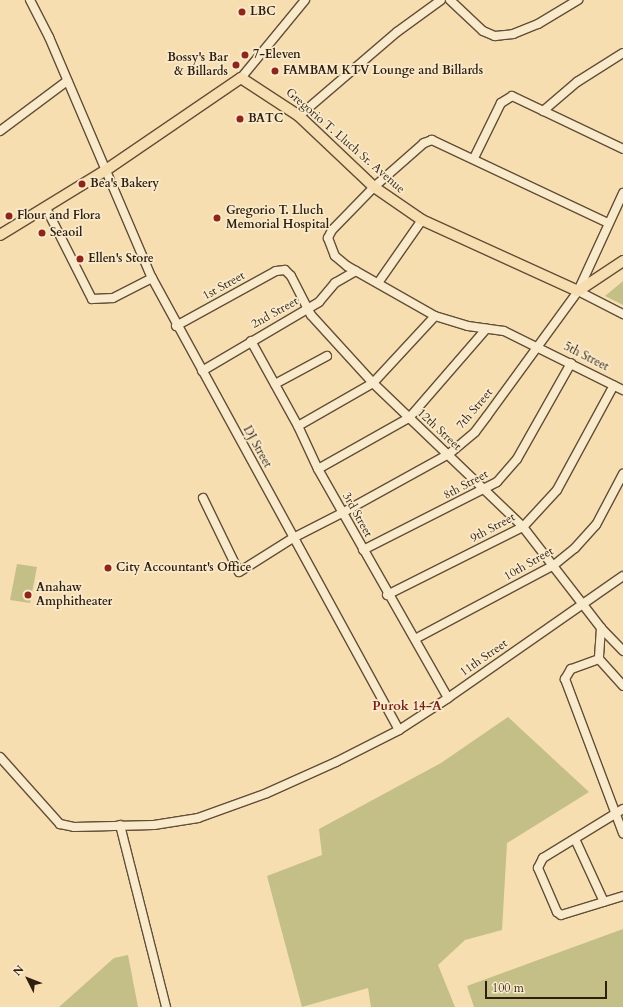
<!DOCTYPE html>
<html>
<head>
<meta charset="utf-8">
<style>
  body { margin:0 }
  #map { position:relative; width:623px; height:1007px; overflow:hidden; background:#f6deb1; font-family:Cardo,serif }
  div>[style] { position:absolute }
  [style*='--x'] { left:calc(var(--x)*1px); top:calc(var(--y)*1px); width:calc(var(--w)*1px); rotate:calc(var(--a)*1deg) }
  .green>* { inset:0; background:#c3bf87 }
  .roads { filter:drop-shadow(1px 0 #624e37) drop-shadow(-1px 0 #624e37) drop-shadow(0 1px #624e37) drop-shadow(0 -1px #624e37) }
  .minor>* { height:8px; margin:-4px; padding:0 4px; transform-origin:4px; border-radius:4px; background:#f9eacc }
  .major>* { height:10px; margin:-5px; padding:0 5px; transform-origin:5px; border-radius:5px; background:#f6deb1 }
  .dots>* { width:11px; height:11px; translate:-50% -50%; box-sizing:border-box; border:2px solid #f9eacc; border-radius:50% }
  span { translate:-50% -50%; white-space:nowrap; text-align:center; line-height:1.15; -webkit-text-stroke:3.5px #f9eacc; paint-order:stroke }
  .poi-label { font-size:12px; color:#301e0e; font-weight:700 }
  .left { translate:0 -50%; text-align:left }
  .right { translate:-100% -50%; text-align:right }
  .street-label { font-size:12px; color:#301e0e }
  .neighbourhood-label { font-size:13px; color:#7a1f14; font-weight:700 }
  .north { position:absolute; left:8px; top:959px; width:40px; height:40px; -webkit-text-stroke:3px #f9eacc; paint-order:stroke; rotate:312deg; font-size:11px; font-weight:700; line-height:16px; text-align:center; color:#301e0e }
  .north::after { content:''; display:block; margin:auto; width:14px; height:18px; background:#301e0e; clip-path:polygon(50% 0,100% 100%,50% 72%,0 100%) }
  .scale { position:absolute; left:485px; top:981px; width:122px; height:18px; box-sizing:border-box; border:2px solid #301e0e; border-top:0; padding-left:5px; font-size:12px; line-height:14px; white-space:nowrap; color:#301e0e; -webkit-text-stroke:3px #f9eacc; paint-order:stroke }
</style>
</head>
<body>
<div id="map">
  <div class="green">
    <div style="clip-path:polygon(623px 281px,623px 305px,605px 296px)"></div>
    <div style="clip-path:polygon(17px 564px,37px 567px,30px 603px,10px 600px)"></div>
    <div style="clip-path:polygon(508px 717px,589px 792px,507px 843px,502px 930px,465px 940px,438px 965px,455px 1007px,371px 1007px,368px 988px,302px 1007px,267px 876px,322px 855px,319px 829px,441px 763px)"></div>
    <div style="clip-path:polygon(623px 929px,623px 1007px,474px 1007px,467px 986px)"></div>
    <div style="clip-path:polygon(128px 955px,138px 1007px,59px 1007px,114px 958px)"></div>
  </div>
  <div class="roads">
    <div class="minor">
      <div style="--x:30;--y:0;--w:42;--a:62.8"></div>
      <div style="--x:49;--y:37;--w:262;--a:66.9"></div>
      <div style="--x:152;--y:278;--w:515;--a:61.35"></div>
      <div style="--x:450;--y:0;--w:45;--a:43.2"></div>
      <div style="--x:483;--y:31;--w:13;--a:23"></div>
      <div style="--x:495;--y:36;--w:18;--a:-6"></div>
      <div style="--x:513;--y:34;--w:27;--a:-22"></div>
      <div style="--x:538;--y:24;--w:47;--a:-31"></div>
      <div style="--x:241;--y:78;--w:101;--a:-50.6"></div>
      <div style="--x:543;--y:111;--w:45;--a:-40.5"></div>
      <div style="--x:577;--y:82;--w:54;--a:-32.2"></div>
      <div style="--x:299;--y:116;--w:129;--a:-40.6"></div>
      <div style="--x:397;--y:32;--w:54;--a:-36"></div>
      <div style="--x:0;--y:131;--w:84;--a:-36.7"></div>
      <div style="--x:474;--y:158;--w:61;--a:-63.9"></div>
      <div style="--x:501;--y:103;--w:13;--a:-32"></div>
      <div style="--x:512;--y:96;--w:123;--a:25.5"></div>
      <div style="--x:46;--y:208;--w:102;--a:63.2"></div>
      <div style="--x:92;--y:299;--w:21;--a:-3"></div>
      <div style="--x:113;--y:298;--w:44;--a:-27.1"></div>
      <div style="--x:608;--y:223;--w:195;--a:-154.8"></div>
      <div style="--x:432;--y:140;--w:9;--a:159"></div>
      <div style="--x:424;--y:143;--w:67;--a:138.7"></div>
      <div style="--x:374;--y:187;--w:60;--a:134.3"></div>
      <div style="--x:332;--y:230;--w:9;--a:117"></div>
      <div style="--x:328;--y:238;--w:19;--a:69"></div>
      <div style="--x:335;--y:256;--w:16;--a:40"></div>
      <div style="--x:347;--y:266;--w:101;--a:29.6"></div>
      <div style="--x:435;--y:316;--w:34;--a:17"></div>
      <div style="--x:468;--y:326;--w:36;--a:8"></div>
      <div style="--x:504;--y:331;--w:133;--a:26.4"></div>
      <div style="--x:378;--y:283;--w:77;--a:-55.1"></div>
      <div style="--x:578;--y:291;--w:51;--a:27.1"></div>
      <div style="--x:176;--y:326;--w:114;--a:-28.8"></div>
      <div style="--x:276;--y:271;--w:9;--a:-6"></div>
      <div style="--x:285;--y:270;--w:8;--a:45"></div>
      <div style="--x:291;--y:276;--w:44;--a:62.9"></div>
      <div style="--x:311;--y:315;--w:92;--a:47.6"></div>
      <div style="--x:373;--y:383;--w:208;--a:43.8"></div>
      <div style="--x:523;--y:527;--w:128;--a:52.3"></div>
      <div style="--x:601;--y:628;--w:32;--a:46"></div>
      <div style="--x:251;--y:341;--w:97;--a:61.1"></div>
      <div style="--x:298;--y:426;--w:47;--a:65.1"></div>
      <div style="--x:318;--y:469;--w:263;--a:60.4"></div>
      <div style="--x:202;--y:371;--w:136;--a:-30.5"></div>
      <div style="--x:319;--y:302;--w:25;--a:-50"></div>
      <div style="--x:335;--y:283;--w:24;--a:-30"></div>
      <div style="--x:275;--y:384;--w:59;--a:-28.3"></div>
      <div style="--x:298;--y:426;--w:86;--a:-29.8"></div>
      <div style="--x:373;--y:383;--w:91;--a:-47.2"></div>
      <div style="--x:318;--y:469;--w:104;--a:-29.3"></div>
      <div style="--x:409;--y:418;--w:118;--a:-49.1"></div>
      <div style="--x:203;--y:498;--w:82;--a:64.1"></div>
      <div style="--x:239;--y:572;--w:64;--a:-32.2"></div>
      <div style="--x:293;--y:538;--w:55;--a:-27"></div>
      <div style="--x:342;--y:513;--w:122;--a:-28.9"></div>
      <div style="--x:449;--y:454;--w:34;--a:-40"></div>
      <div style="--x:475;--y:432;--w:20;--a:-53"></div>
      <div style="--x:487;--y:416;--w:155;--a:-53.9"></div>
      <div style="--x:578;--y:291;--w:108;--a:-65.3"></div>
      <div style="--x:363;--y:550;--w:150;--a:-26.9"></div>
      <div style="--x:497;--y:482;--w:30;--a:-49"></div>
      <div style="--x:517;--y:459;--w:110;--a:-60.6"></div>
      <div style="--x:387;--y:595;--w:152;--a:-26.6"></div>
      <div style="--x:523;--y:527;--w:50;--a:-47.4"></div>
      <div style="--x:557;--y:490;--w:119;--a:-61.5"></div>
      <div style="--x:601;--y:628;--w:31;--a:94"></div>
      <div style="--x:599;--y:659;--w:36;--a:48"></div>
      <div style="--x:415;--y:639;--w:157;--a:-28"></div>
      <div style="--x:554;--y:565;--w:27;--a:-39"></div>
      <div style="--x:575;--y:548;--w:31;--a:-48"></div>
      <div style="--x:596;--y:525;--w:58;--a:-62.1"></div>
      <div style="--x:599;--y:659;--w:30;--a:160"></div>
      <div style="--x:571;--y:669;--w:12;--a:121"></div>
      <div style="--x:565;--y:679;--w:165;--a:69.4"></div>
      <div style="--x:0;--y:757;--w:90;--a:48.2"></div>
      <div style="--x:60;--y:824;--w:14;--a:12"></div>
      <div style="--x:74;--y:827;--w:80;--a:-1.4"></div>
      <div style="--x:154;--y:825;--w:45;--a:-9"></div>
      <div style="--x:198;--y:818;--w:73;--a:-19.9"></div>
      <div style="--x:267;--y:793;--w:76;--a:-24.2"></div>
      <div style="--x:336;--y:762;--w:71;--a:-26.9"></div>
      <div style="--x:399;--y:730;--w:59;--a:-33.1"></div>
      <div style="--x:448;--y:698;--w:213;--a:-34.9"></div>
      <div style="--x:623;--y:809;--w:94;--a:148.5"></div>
      <div style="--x:543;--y:858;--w:11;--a:117"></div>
      <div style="--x:538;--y:868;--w:48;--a:66.6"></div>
      <div style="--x:557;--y:912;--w:5;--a:37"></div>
      <div style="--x:561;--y:915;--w:65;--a:-17"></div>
      <div style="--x:120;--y:825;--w:188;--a:75.8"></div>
      <div style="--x:575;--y:839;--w:69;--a:65.3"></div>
    </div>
    <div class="major">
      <div style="--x:0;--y:235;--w:124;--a:-31.5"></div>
      <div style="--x:106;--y:170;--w:163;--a:-34.3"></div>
      <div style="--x:241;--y:78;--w:69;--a:33.2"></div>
      <div style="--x:299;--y:116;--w:103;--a:43.4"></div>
      <div style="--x:374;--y:187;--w:58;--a:34.5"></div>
      <div style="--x:422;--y:220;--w:171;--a:24.5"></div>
      <div style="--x:578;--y:291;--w:54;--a:-33.7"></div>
    </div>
  </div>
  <div class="dots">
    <div style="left:242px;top:12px;background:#8f2418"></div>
    <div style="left:245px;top:55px;background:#8f2418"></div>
    <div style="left:236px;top:65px;background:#8f2418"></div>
    <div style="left:275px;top:71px;background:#8f2418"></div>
    <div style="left:240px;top:119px;background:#8f2418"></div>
    <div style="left:82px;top:184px;background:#8f2418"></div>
    <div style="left:9px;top:216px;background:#8f2418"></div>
    <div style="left:217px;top:218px;background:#8f2418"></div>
    <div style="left:42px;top:233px;background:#8f2418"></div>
    <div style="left:80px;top:259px;background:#8f2418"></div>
    <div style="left:108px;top:568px;background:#8f2418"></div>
    <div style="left:28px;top:595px;background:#8f2418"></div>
  </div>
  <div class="poi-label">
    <span class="left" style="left:250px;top:12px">LBC</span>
    <span class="left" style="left:253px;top:55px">7-Eleven</span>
    <span class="right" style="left:228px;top:65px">Bossy's Bar<br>&amp; Billards</span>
    <span class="left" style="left:283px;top:71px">FAMBAM KTV Lounge and Billards</span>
    <span class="left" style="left:248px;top:119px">BATC</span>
    <span class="left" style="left:90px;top:184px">Bea's Bakery</span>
    <span class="left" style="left:226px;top:218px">Gregorio T. Lluch<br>Memorial Hospital</span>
    <span class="left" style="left:17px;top:216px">Flour and Flora</span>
    <span class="left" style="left:50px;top:233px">Seaoil</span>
    <span class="left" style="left:88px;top:259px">Ellen's Store</span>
    <span class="left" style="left:116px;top:568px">City Accountant's Office</span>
    <span class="left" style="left:36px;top:595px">Anahaw<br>Amphitheater</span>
  </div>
  <div class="street-label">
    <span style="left:345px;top:141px;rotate:41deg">Gregorio T. Lluch Sr. Avenue</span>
    <span style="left:224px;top:286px;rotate:-29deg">1st Street</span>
    <span style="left:275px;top:313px;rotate:-29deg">2nd Street</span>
    <span style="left:586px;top:357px;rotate:27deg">5th Street</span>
    <span style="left:475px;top:409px;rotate:-50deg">7th Street</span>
    <span style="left:439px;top:430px;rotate:43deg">12th Street</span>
    <span style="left:257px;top:447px;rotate:61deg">DJ Street</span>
    <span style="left:466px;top:485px;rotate:-28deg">8th Street</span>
    <span style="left:357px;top:515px;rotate:61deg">3rd Street</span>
    <span style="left:493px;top:528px;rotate:-28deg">9th Street</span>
    <span style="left:529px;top:564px;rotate:-30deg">10th Street</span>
    <span style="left:484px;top:658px;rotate:-35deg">11th Street</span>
  </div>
  <div class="neighbourhood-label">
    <span style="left:407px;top:706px">Purok 14-A</span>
  </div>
  <div class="north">N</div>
  <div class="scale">100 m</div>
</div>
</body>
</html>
